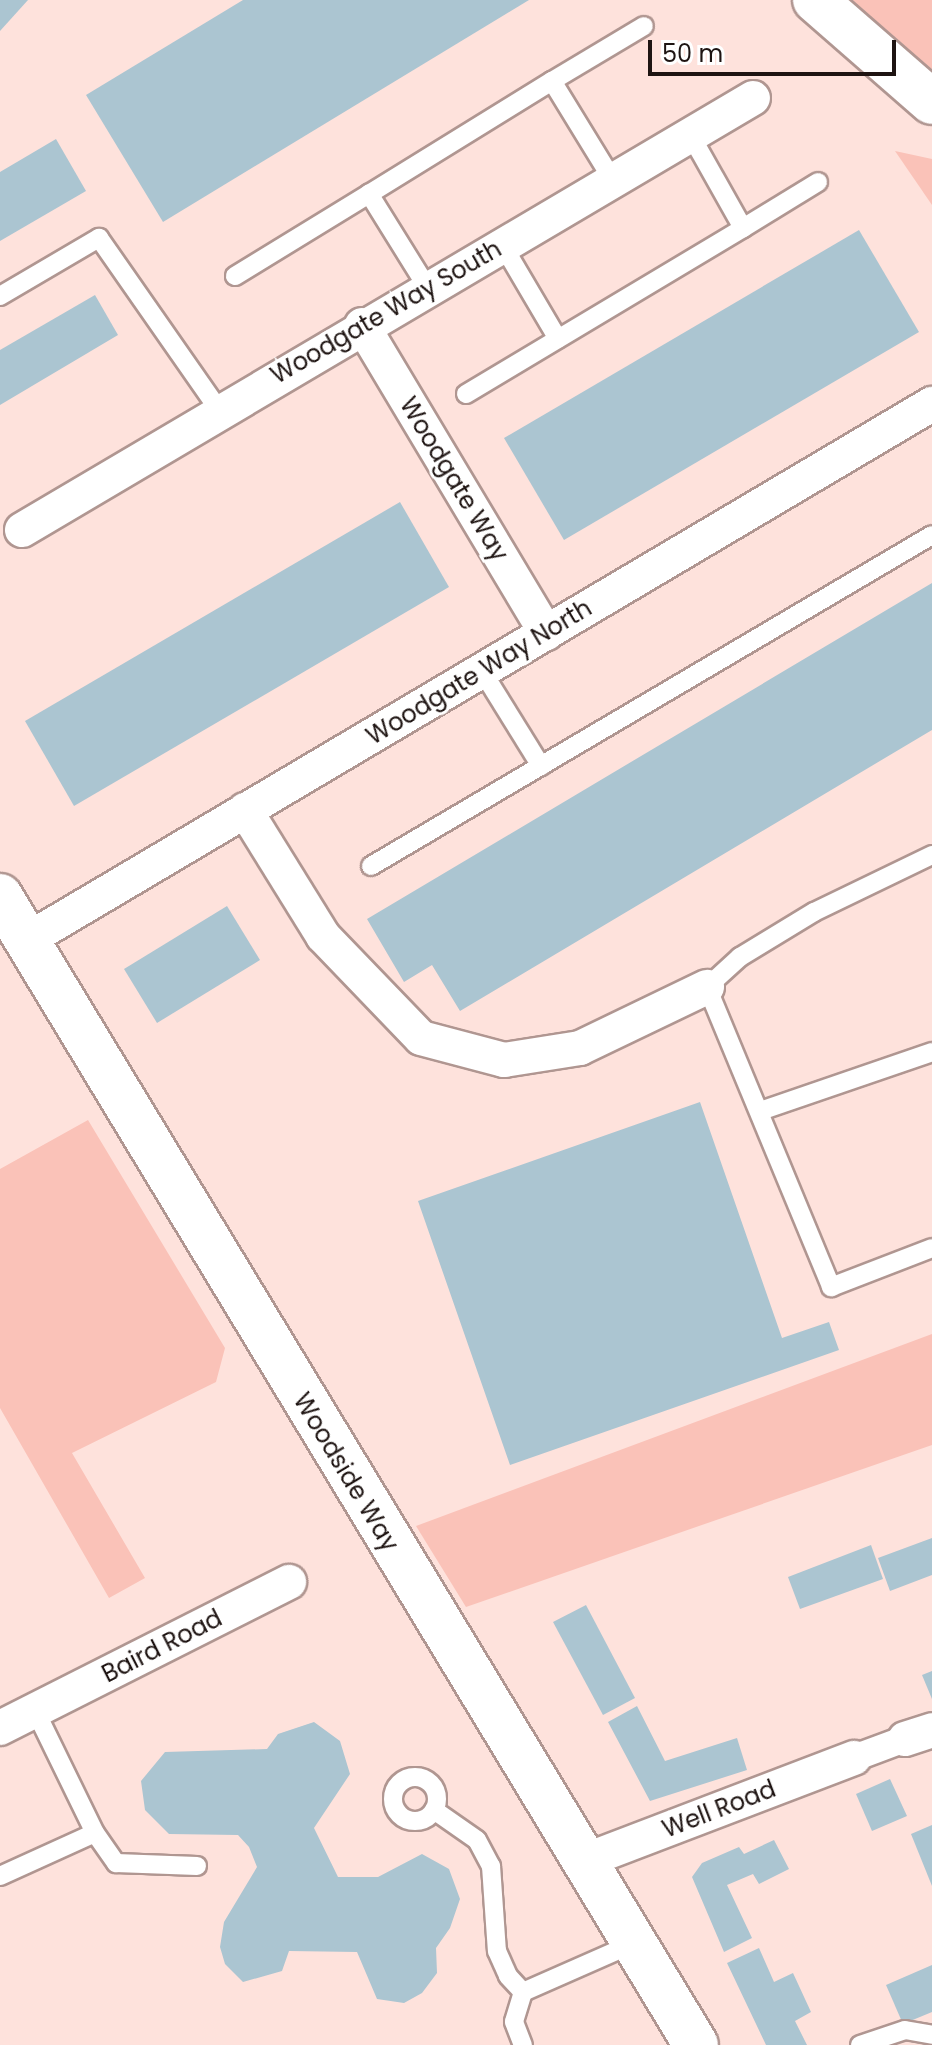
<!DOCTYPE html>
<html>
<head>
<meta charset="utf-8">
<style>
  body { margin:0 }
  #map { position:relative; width:932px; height:2045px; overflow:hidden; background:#fee2dc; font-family:Poppins,sans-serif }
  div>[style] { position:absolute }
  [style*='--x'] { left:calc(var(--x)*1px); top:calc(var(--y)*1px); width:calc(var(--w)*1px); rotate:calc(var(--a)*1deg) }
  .green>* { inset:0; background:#fac2b8 }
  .building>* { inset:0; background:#abc5d1 }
  .roads { filter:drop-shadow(2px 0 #b09691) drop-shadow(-2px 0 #b09691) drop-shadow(0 2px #b09691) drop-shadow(0 -2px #b09691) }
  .service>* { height:18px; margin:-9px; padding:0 9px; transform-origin:9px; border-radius:9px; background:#fff }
  .service>.ring { margin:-9px; padding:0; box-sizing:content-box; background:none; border:18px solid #fff; border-radius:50% }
  .pedestrian>* { height:26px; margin:-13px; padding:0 13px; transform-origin:13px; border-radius:13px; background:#fff }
  .minor>* { height:34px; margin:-17px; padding:0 17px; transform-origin:17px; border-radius:17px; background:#fff }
  .tertiary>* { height:44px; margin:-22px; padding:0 22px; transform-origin:22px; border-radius:22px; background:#fff }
  .trunk>* { height:44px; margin:-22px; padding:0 22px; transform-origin:22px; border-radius:22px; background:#fff }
  span { translate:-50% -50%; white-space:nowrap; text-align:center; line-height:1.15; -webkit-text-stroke:6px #fff; paint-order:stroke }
  .street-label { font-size:24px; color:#1e1412 }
  .scale { position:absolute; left:648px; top:40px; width:248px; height:36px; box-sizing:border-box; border:4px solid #1e1412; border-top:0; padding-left:10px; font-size:24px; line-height:28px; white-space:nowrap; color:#1e1412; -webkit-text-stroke:6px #fff; paint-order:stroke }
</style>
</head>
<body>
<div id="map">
  <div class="green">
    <div style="clip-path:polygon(832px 0,932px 0,932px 91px)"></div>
    <div style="clip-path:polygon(895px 151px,932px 159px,932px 205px)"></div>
    <div style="clip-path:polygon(88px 1120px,225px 1348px,216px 1382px,72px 1453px,145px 1578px,109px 1598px,0 1408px,0 1169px)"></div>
    <div style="clip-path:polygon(932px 1334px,932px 1445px,466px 1607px,416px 1526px)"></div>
  </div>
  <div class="building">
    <div style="clip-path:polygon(0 0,28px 0,0 31px)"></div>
    <div style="clip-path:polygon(243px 0,529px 0,163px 222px,86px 95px)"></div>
    <div style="clip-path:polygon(56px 139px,86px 191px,0 241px,0 172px)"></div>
    <div style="clip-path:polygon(859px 230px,919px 332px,564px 540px,504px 438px)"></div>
    <div style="clip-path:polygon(95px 295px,118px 335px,0 405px,0 350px)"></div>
    <div style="clip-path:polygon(400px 502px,449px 587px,74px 806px,25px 721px)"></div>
    <div style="clip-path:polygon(932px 583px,932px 730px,460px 1011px,432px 965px,404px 982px,367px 919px)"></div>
    <div style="clip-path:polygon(227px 906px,260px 960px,157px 1023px,124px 969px)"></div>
    <div style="clip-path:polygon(700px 1102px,782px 1338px,829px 1322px,839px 1350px,510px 1465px,418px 1201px)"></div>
    <div style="clip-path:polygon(932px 1538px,932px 1575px,890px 1591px,878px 1558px)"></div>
    <div style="clip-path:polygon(871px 1545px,883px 1579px,800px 1609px,788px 1577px)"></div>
    <div style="clip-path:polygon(586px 1605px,635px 1698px,603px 1715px,553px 1622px)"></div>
    <div style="clip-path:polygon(932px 1671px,932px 1699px,922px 1675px)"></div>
    <div style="clip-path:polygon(637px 1706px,665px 1761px,737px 1738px,747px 1770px,650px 1801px,608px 1722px)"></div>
    <div style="clip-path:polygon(314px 1722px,340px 1741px,350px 1774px,314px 1828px,338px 1877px,378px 1877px,422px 1854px,449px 1869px,460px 1899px,450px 1928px,436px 1948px,437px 1973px,422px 1993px,404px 2003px,377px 1999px,357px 1952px,289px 1951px,282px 1971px,243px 1982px,225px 1964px,220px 1947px,224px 1922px,257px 1867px,249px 1847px,238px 1835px,169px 1834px,145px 1810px,141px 1781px,165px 1752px,267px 1749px,278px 1734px)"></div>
    <div style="clip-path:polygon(890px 1779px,907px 1816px,872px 1831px,856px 1794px)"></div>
    <div style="clip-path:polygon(932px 1825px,932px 1886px,911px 1834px)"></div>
    <div style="clip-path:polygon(774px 1840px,789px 1869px,759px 1884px,753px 1874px,727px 1885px,752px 1938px,724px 1952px,692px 1877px,702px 1863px,739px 1847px,744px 1854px)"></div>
    <div style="clip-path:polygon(759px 1948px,774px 1982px,793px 1973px,811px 2012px,795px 2021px,807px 2045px,766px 2045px,727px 1963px)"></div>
    <div style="clip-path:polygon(932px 1965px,932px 2012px,903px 2024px,886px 1985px)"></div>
  </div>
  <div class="roads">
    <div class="service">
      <div style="--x:552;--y:81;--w:107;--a:-30.9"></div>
      <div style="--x:743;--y:228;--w:88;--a:-31.5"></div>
      <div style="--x:502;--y:244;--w:110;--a:59.5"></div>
      <div style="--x:235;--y:276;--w:157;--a:-31.5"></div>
      <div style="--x:427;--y:287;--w:110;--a:-121.9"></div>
      <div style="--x:369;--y:194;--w:215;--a:-31.7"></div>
      <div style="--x:552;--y:81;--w:115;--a:58.5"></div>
      <div style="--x:0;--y:296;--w:115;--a:-30.4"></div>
      <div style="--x:99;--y:238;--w:210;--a:55.1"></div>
      <div style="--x:466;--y:394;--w:323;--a:-30.9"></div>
      <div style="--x:743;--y:228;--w:108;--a:-119.4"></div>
      <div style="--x:482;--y:671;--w:112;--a:58.2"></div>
      <div style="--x:932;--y:855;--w:131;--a:154.2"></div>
      <div style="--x:814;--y:912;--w:87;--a:148.7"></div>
      <div style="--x:740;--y:957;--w:45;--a:137.7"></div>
      <div style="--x:707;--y:987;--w:325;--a:67.5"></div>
      <div style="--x:831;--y:1287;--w:108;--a:-21.1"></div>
      <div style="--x:371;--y:866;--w:651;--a:-30.54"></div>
      <div style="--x:760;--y:1111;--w:182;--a:-18.9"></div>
      <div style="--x:35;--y:1710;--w:137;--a:64"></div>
      <div style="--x:95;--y:1833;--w:37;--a:55"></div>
      <div style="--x:116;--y:1863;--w:81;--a:2.1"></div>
      <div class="ring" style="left:393px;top:1777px;width:26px;height:26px"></div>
      <div style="--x:434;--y:1810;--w:52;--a:34.9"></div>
      <div style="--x:477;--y:1840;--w:30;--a:62"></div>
      <div style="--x:491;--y:1866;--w:85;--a:86"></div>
      <div style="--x:497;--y:1951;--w:27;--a:66"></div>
      <div style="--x:508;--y:1976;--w:22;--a:47"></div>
      <div style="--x:523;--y:1992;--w:121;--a:-23.8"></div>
      <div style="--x:0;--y:1876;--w:104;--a:-24.4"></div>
      <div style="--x:523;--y:1992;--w:31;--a:107"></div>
      <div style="--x:514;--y:2022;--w:25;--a:69"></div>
      <div style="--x:860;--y:2045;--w:47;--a:-18.4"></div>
      <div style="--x:905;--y:2030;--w:27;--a:10"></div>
    </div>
    <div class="pedestrian">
      <div style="--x:854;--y:1758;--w:54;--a:-20.4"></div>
    </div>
    <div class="minor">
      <div style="--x:362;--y:325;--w:359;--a:59.1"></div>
      <div style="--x:22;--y:530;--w:849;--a:-30.58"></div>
      <div style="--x:245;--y:810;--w:148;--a:58.2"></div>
      <div style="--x:323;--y:936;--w:141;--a:46.1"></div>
      <div style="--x:421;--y:1038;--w:86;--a:14.8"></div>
      <div style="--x:504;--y:1060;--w:77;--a:-9"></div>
      <div style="--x:580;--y:1048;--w:141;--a:-25.7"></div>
      <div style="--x:27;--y:940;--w:1052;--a:-30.64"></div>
      <div style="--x:0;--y:1728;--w:324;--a:-26.8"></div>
      <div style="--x:905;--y:1739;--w:28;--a:-18"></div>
      <div style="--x:584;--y:1861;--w:289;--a:-20.9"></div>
    </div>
    <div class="tertiary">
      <div style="--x:0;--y:896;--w:1343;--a:58.79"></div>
    </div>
    <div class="trunk">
      <div style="--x:815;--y:0;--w:155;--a:41.1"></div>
    </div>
  </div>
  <div class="street-label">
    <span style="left:386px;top:312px;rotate:-30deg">Woodgate Way South</span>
    <span style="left:454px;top:479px;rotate:59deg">Woodgate Way</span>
    <span style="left:479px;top:672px;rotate:-31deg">Woodgate Way North</span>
    <span style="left:346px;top:1472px;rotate:59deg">Woodside Way</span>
    <span style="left:162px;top:1646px;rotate:-27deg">Baird Road</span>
    <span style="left:719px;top:1809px;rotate:-21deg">Well Road</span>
  </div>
  <div class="scale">50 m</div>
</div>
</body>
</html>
